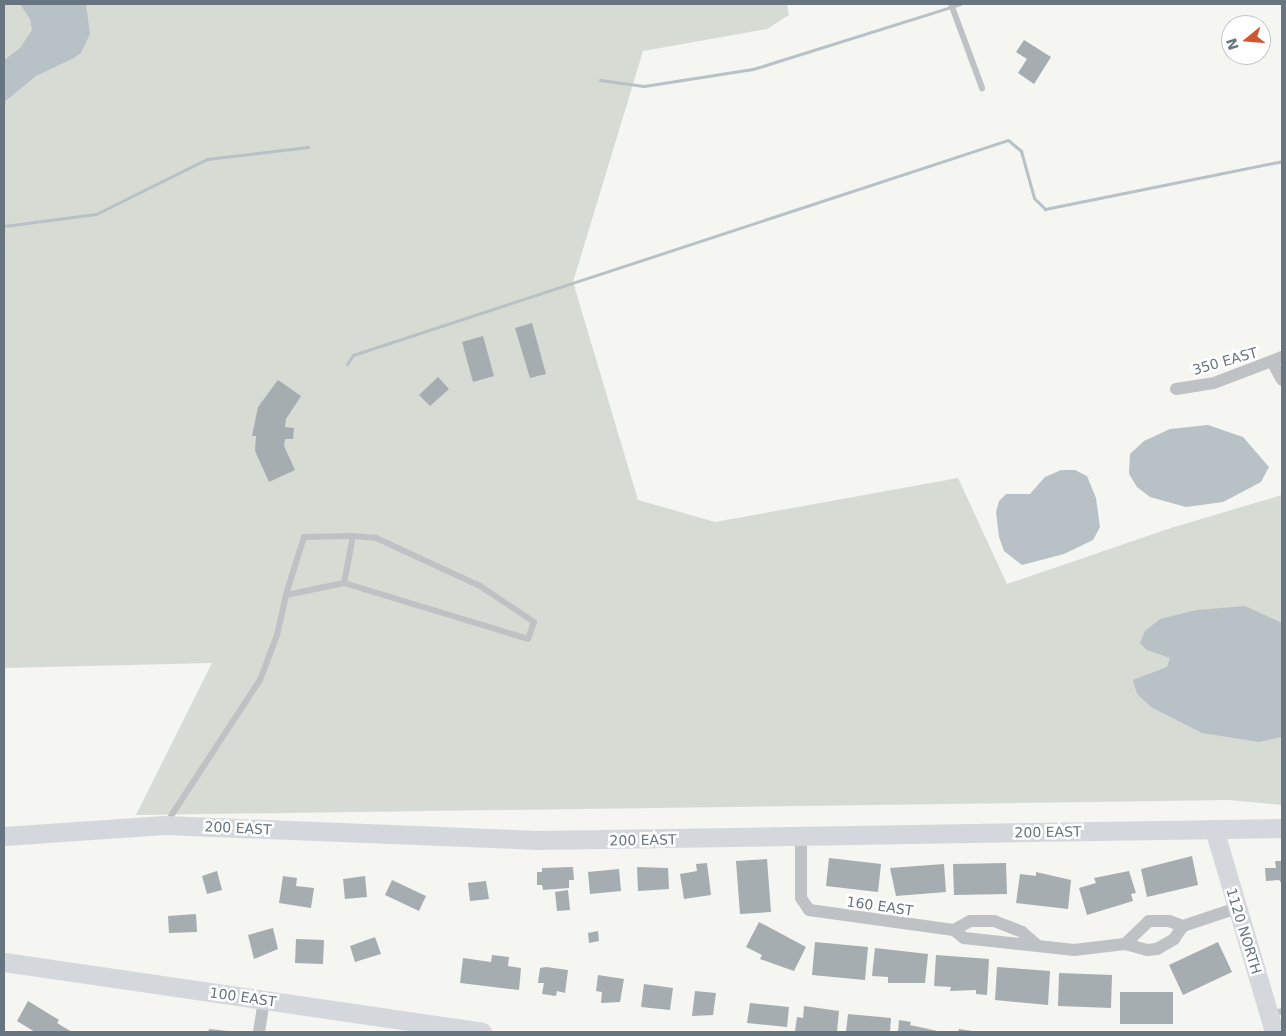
<!DOCTYPE html>
<html>
<head>
<meta charset="utf-8">
<style>
  body { margin:0 }
  #map { position:relative; width:1286px; height:1036px; overflow:hidden; background:#f5f5f1; font-family:"DejaVu Sans",sans-serif }
  div>[style] { position:absolute }
  [style*='--x'] { left:calc(var(--x)*1px); top:calc(var(--y)*1px); width:calc(var(--w)*1px); rotate:calc(var(--a)*1deg) }
  .green>* { inset:0; background:#d6dbd3 }
  .water>* { inset:0; background:#b7c1c6 }
  .stream>* { height:3px; margin:-1.5px; padding:0 1.5px; transform-origin:1.5px; border-radius:1.5px; background:#b7c1c6 }
  .building>* { inset:0; background:#a5adb1 }
  .lane>* { height:6px; margin:-3px; padding:0 3px; transform-origin:3px; border-radius:3px; background:#bec2c5 }
  .street>* { height:12px; margin:-6px; padding:0 6px; transform-origin:6px; border-radius:6px; background:#bec2c5 }
  .secondary>* { height:19px; margin:-9.5px; padding:0 9.5px; transform-origin:9.5px; border-radius:9.5px; background:#d4d8dc }
  span { translate:-50% -50%; white-space:nowrap; text-align:center; line-height:1.15; -webkit-text-stroke:5px #fff; paint-order:stroke }
  .street-label { font-size:14px; color:#667580 }
  .frame { position:absolute; inset:0; border:5px solid #667580; pointer-events:none }
  .north { position:absolute; left:1221px; top:15px; width:50px; height:50px; box-sizing:border-box; background:#fff; border:1px solid #c2c8cc; border-radius:50%; rotate:253deg; font-size:14px; font-weight:700; line-height:20px; text-align:center; color:#667580 }
  .north::after { content:''; display:block; margin:auto; width:18px; height:22px; background:#d35634; clip-path:polygon(50% 0,100% 100%,50% 72%,0 100%) }
</style>
</head>
<body>
<div id="map">
  <div class="green">
    <div style="clip-path:polygon(4px 4px,787px 4px,789px 15px,767px 29px,643px 51px,573px 282px,638px 500px,715px 522px,958px 478px,1007px 584px,1171px 528px,1282px 495px,1282px 805px,1229px 800px,136px 815px,212px 663px,4px 668px)"></div>
  </div>
  <div class="water">
    <div style="clip-path:polygon(20px 4px,86px 4px,90px 34px,81px 53px,74px 58px,36px 76px,4px 102px,4px 60px,20px 48px,32px 30px,30px 19px)"></div>
    <div style="clip-path:polygon(1208px 425px,1243px 437px,1269px 467px,1261px 482px,1223px 502px,1186px 507px,1150px 497px,1137px 487px,1129px 474px,1130px 454px,1144px 441px,1170px 429px)"></div>
    <div style="clip-path:polygon(1061px 470px,1075px 470px,1087px 476px,1096px 498px,1100px 527px,1093px 540px,1064px 554px,1022px 565px,1004px 551px,999px 537px,996px 512px,999px 501px,1006px 494px,1030px 494px,1045px 477px)"></div>
    <div style="clip-path:polygon(1245px 606px,1282px 623px,1282px 737px,1259px 742px,1202px 733px,1151px 707px,1137px 694px,1133px 680px,1167px 667px,1170px 658px,1147px 650px,1140px 643px,1145px 631px,1160px 619px,1197px 610px)"></div>
  </div>
  <div class="stream">
    <div style="--x:600;--y:80;--w:44;--a:7.8"></div>
    <div style="--x:644;--y:86;--w:110;--a:-8.9"></div>
    <div style="--x:753;--y:69;--w:217;--a:-17.4"></div>
    <div style="--x:4;--y:226;--w:93;--a:-7.4"></div>
    <div style="--x:96;--y:214;--w:124;--a:-26.4"></div>
    <div style="--x:207;--y:159;--w:102;--a:-6.8"></div>
    <div style="--x:347;--y:364;--w:11;--a:-56"></div>
    <div style="--x:353;--y:355;--w:689;--a:-18.17"></div>
    <div style="--x:1008;--y:140;--w:17;--a:40"></div>
    <div style="--x:1021;--y:151;--w:49;--a:74.5"></div>
    <div style="--x:1034;--y:198;--w:16;--a:45"></div>
    <div style="--x:1045;--y:209;--w:242;--a:-11.4"></div>
  </div>
  <div class="building">
    <div style="clip-path:polygon(1024px 40px,1051px 57px,1034px 84px,1018px 73px,1027px 59px,1016px 52px)"></div>
    <div style="clip-path:polygon(532px 323px,546px 374px,530px 378px,515px 328px)"></div>
    <div style="clip-path:polygon(483px 336px,494px 376px,473px 382px,462px 342px)"></div>
    <div style="clip-path:polygon(438px 377px,449px 389px,430px 406px,419px 395px)"></div>
    <div style="clip-path:polygon(278px 380px,301px 396px,286px 419px,285px 427px,294px 428px,293px 439px,285px 439px,284px 446px,295px 470px,269px 482px,255px 451px,256px 436px,252px 436px,258px 407px)"></div>
    <div style="clip-path:polygon(1192px 856px,1198px 885px,1147px 897px,1141px 869px)"></div>
    <div style="clip-path:polygon(829px 858px,881px 864px,878px 892px,826px 886px)"></div>
    <div style="clip-path:polygon(767px 859px,771px 912px,740px 914px,736px 861px)"></div>
    <div style="clip-path:polygon(1275px 861px,1282px 861px,1282px 884px,1279px 880px,1266px 881px,1265px 868px,1276px 868px)"></div>
    <div style="clip-path:polygon(707px 863px,711px 895px,684px 899px,680px 874px,697px 871px,696px 864px)"></div>
    <div style="clip-path:polygon(1006px 863px,1007px 894px,954px 895px,953px 864px)"></div>
    <div style="clip-path:polygon(944px 864px,946px 892px,896px 896px,890px 868px)"></div>
    <div style="clip-path:polygon(573px 867px,574px 880px,569px 880px,569px 888px,543px 890px,542px 885px,537px 885px,537px 872px,542px 872px,542px 868px)"></div>
    <div style="clip-path:polygon(637px 867px,668px 868px,669px 889px,638px 891px)"></div>
    <div style="clip-path:polygon(619px 869px,621px 891px,590px 894px,588px 872px)"></div>
    <div style="clip-path:polygon(217px 871px,222px 890px,207px 894px,202px 876px)"></div>
    <div style="clip-path:polygon(1129px 871px,1136px 893px,1131px 894px,1133px 901px,1087px 915px,1079px 888px,1096px 883px,1094px 878px)"></div>
    <div style="clip-path:polygon(1036px 872px,1071px 880px,1068px 909px,1016px 903px,1020px 874px,1036px 876px)"></div>
    <div style="clip-path:polygon(283px 876px,297px 878px,296px 886px,314px 888px,311px 908px,279px 903px)"></div>
    <div style="clip-path:polygon(365px 876px,367px 897px,345px 899px,343px 879px)"></div>
    <div style="clip-path:polygon(392px 880px,426px 896px,419px 911px,385px 895px)"></div>
    <div style="clip-path:polygon(486px 881px,489px 899px,470px 901px,468px 883px)"></div>
    <div style="clip-path:polygon(568px 890px,570px 910px,557px 911px,555px 892px)"></div>
    <div style="clip-path:polygon(196px 914px,197px 932px,169px 933px,168px 916px)"></div>
    <div style="clip-path:polygon(759px 922px,806px 947px,794px 971px,760px 959px,762px 955px,746px 947px)"></div>
    <div style="clip-path:polygon(273px 928px,278px 949px,254px 959px,248px 935px)"></div>
    <div style="clip-path:polygon(598px 931px,599px 941px,589px 943px,588px 933px)"></div>
    <div style="clip-path:polygon(375px 937px,381px 954px,355px 962px,350px 946px)"></div>
    <div style="clip-path:polygon(296px 939px,324px 940px,323px 964px,295px 963px)"></div>
    <div style="clip-path:polygon(815px 942px,868px 947px,865px 980px,812px 975px)"></div>
    <div style="clip-path:polygon(1218px 942px,1232px 972px,1183px 995px,1169px 965px)"></div>
    <div style="clip-path:polygon(875px 948px,928px 954px,925px 983px,888px 983px,888px 977px,872px 976px)"></div>
    <div style="clip-path:polygon(492px 955px,509px 957px,508px 966px,521px 968px,519px 990px,460px 983px,463px 958px,491px 962px)"></div>
    <div style="clip-path:polygon(936px 955px,989px 959px,987px 995px,976px 994px,976px 990px,950px 991px,951px 987px,934px 986px)"></div>
    <div style="clip-path:polygon(546px 967px,568px 970px,565px 993px,557px 991px,556px 996px,542px 994px,544px 983px,538px 983px,540px 968px)"></div>
    <div style="clip-path:polygon(997px 967px,1050px 971px,1048px 1005px,995px 1000px)"></div>
    <div style="clip-path:polygon(1059px 973px,1112px 975px,1111px 1008px,1058px 1006px)"></div>
    <div style="clip-path:polygon(598px 975px,624px 979px,620px 1002px,601px 1003px,602px 992px,596px 991px)"></div>
    <div style="clip-path:polygon(644px 984px,673px 988px,670px 1010px,641px 1007px)"></div>
    <div style="clip-path:polygon(695px 991px,716px 993px,713px 1015px,692px 1016px)"></div>
    <div style="clip-path:polygon(1120px 992px,1173px 992px,1173px 1024px,1120px 1024px)"></div>
    <div style="clip-path:polygon(28px 1001px,59px 1020px,57px 1023px,72px 1032px,35px 1032px,17px 1021px)"></div>
    <div style="clip-path:polygon(750px 1003px,789px 1007px,787px 1027px,747px 1023px)"></div>
    <div style="clip-path:polygon(804px 1006px,839px 1011px,837px 1032px,795px 1031px,797px 1017px,803px 1018px)"></div>
    <div style="clip-path:polygon(848px 1014px,891px 1018px,890px 1032px,846px 1032px)"></div>
    <div style="clip-path:polygon(899px 1020px,911px 1022px,910px 1025px,942px 1032px,898px 1032px)"></div>
    <div style="clip-path:polygon(209px 1029px,228px 1031px,228px 1032px,208px 1032px)"></div>
    <div style="clip-path:polygon(959px 1029px,972px 1031px,972px 1032px,958px 1032px)"></div>
  </div>
  <div class="lane">
    <div style="--x:951;--y:4;--w:90;--a:69.7"></div>
    <div style="--x:344;--y:583;--w:192;--a:16.9"></div>
    <div style="--x:528;--y:639;--w:18;--a:-71"></div>
    <div style="--x:534;--y:622;--w:65;--a:-146.3"></div>
    <div style="--x:480;--y:586;--w:115;--a:-155.2"></div>
    <div style="--x:376;--y:538;--w:23;--a:-175"></div>
    <div style="--x:167;--y:822;--w:170;--a:-56.8"></div>
    <div style="--x:260;--y:680;--w:48;--a:-69.3"></div>
    <div style="--x:277;--y:635;--w:41;--a:-77.3"></div>
    <div style="--x:286;--y:595;--w:7;--a:-74"></div>
    <div style="--x:288;--y:588;--w:53;--a:-72.6"></div>
    <div style="--x:304;--y:537;--w:49;--a:-1.2"></div>
    <div style="--x:353;--y:536;--w:48;--a:100.8"></div>
    <div style="--x:344;--y:583;--w:59;--a:168.3"></div>
    <div style="--x:1271;--y:1014;--w:11;--a:-15"></div>
  </div>
  <div class="street">
    <div style="--x:1273;--y:363;--w:19;--a:62"></div>
    <div style="--x:1176;--y:389;--w:38;--a:-9"></div>
    <div style="--x:1214;--y:383;--w:73;--a:-20.9"></div>
    <div style="--x:801;--y:837;--w:61;--a:90"></div>
    <div style="--x:801;--y:898;--w:14;--a:56"></div>
    <div style="--x:809;--y:910;--w:146;--a:7.9"></div>
    <div style="--x:954;--y:930;--w:13;--a:39"></div>
    <div style="--x:964;--y:938;--w:111;--a:6.2"></div>
    <div style="--x:1074;--y:950;--w:51;--a:-6.7"></div>
    <div style="--x:1125;--y:944;--w:23;--a:15"></div>
    <div style="--x:1147;--y:950;--w:10;--a:-6"></div>
    <div style="--x:1157;--y:949;--w:20;--a:-30"></div>
    <div style="--x:1174;--y:939;--w:16;--a:-55"></div>
    <div style="--x:1183;--y:926;--w:57;--a:-18.4"></div>
    <div style="--x:954;--y:930;--w:18;--a:-29"></div>
    <div style="--x:970;--y:921;--w:24;--a:0"></div>
    <div style="--x:994;--y:921;--w:30;--a:21"></div>
    <div style="--x:1022;--y:932;--w:18;--a:41"></div>
    <div style="--x:1125;--y:944;--w:33;--a:-44"></div>
    <div style="--x:1149;--y:921;--w:20;--a:0"></div>
    <div style="--x:1169;--y:921;--w:15;--a:20"></div>
    <div style="--x:259;--y:1032;--w:32;--a:-81"></div>
  </div>
  <div class="secondary">
    <div style="--x:1214;--y:829;--w:212;--a:73.5"></div>
    <div style="--x:4;--y:836;--w:161;--a:-3.9"></div>
    <div style="--x:165;--y:825;--w:373;--a:2.3"></div>
    <div style="--x:538;--y:840;--w:744;--a:-0.92"></div>
    <div style="--x:4;--y:962;--w:483;--a:8.3"></div>
  </div>
  <div class="street-label">
    <span style="left:1225px;top:361px;rotate:-16deg">350 EAST</span>
    <span style="left:238px;top:828px;rotate:3deg">200 EAST</span>
    <span style="left:1048px;top:832px;rotate:-1deg">200 EAST</span>
    <span style="left:643px;top:840px;rotate:-1deg">200 EAST</span>
    <span style="left:880px;top:906px;rotate:8deg">160 EAST</span>
    <span style="left:1244px;top:931px;rotate:73deg">1120 NORTH</span>
    <span style="left:243px;top:997px;rotate:8deg">100 EAST</span>
  </div>
  <div class="frame"></div>
  <div class="north">N</div>
</div>
</body>
</html>
